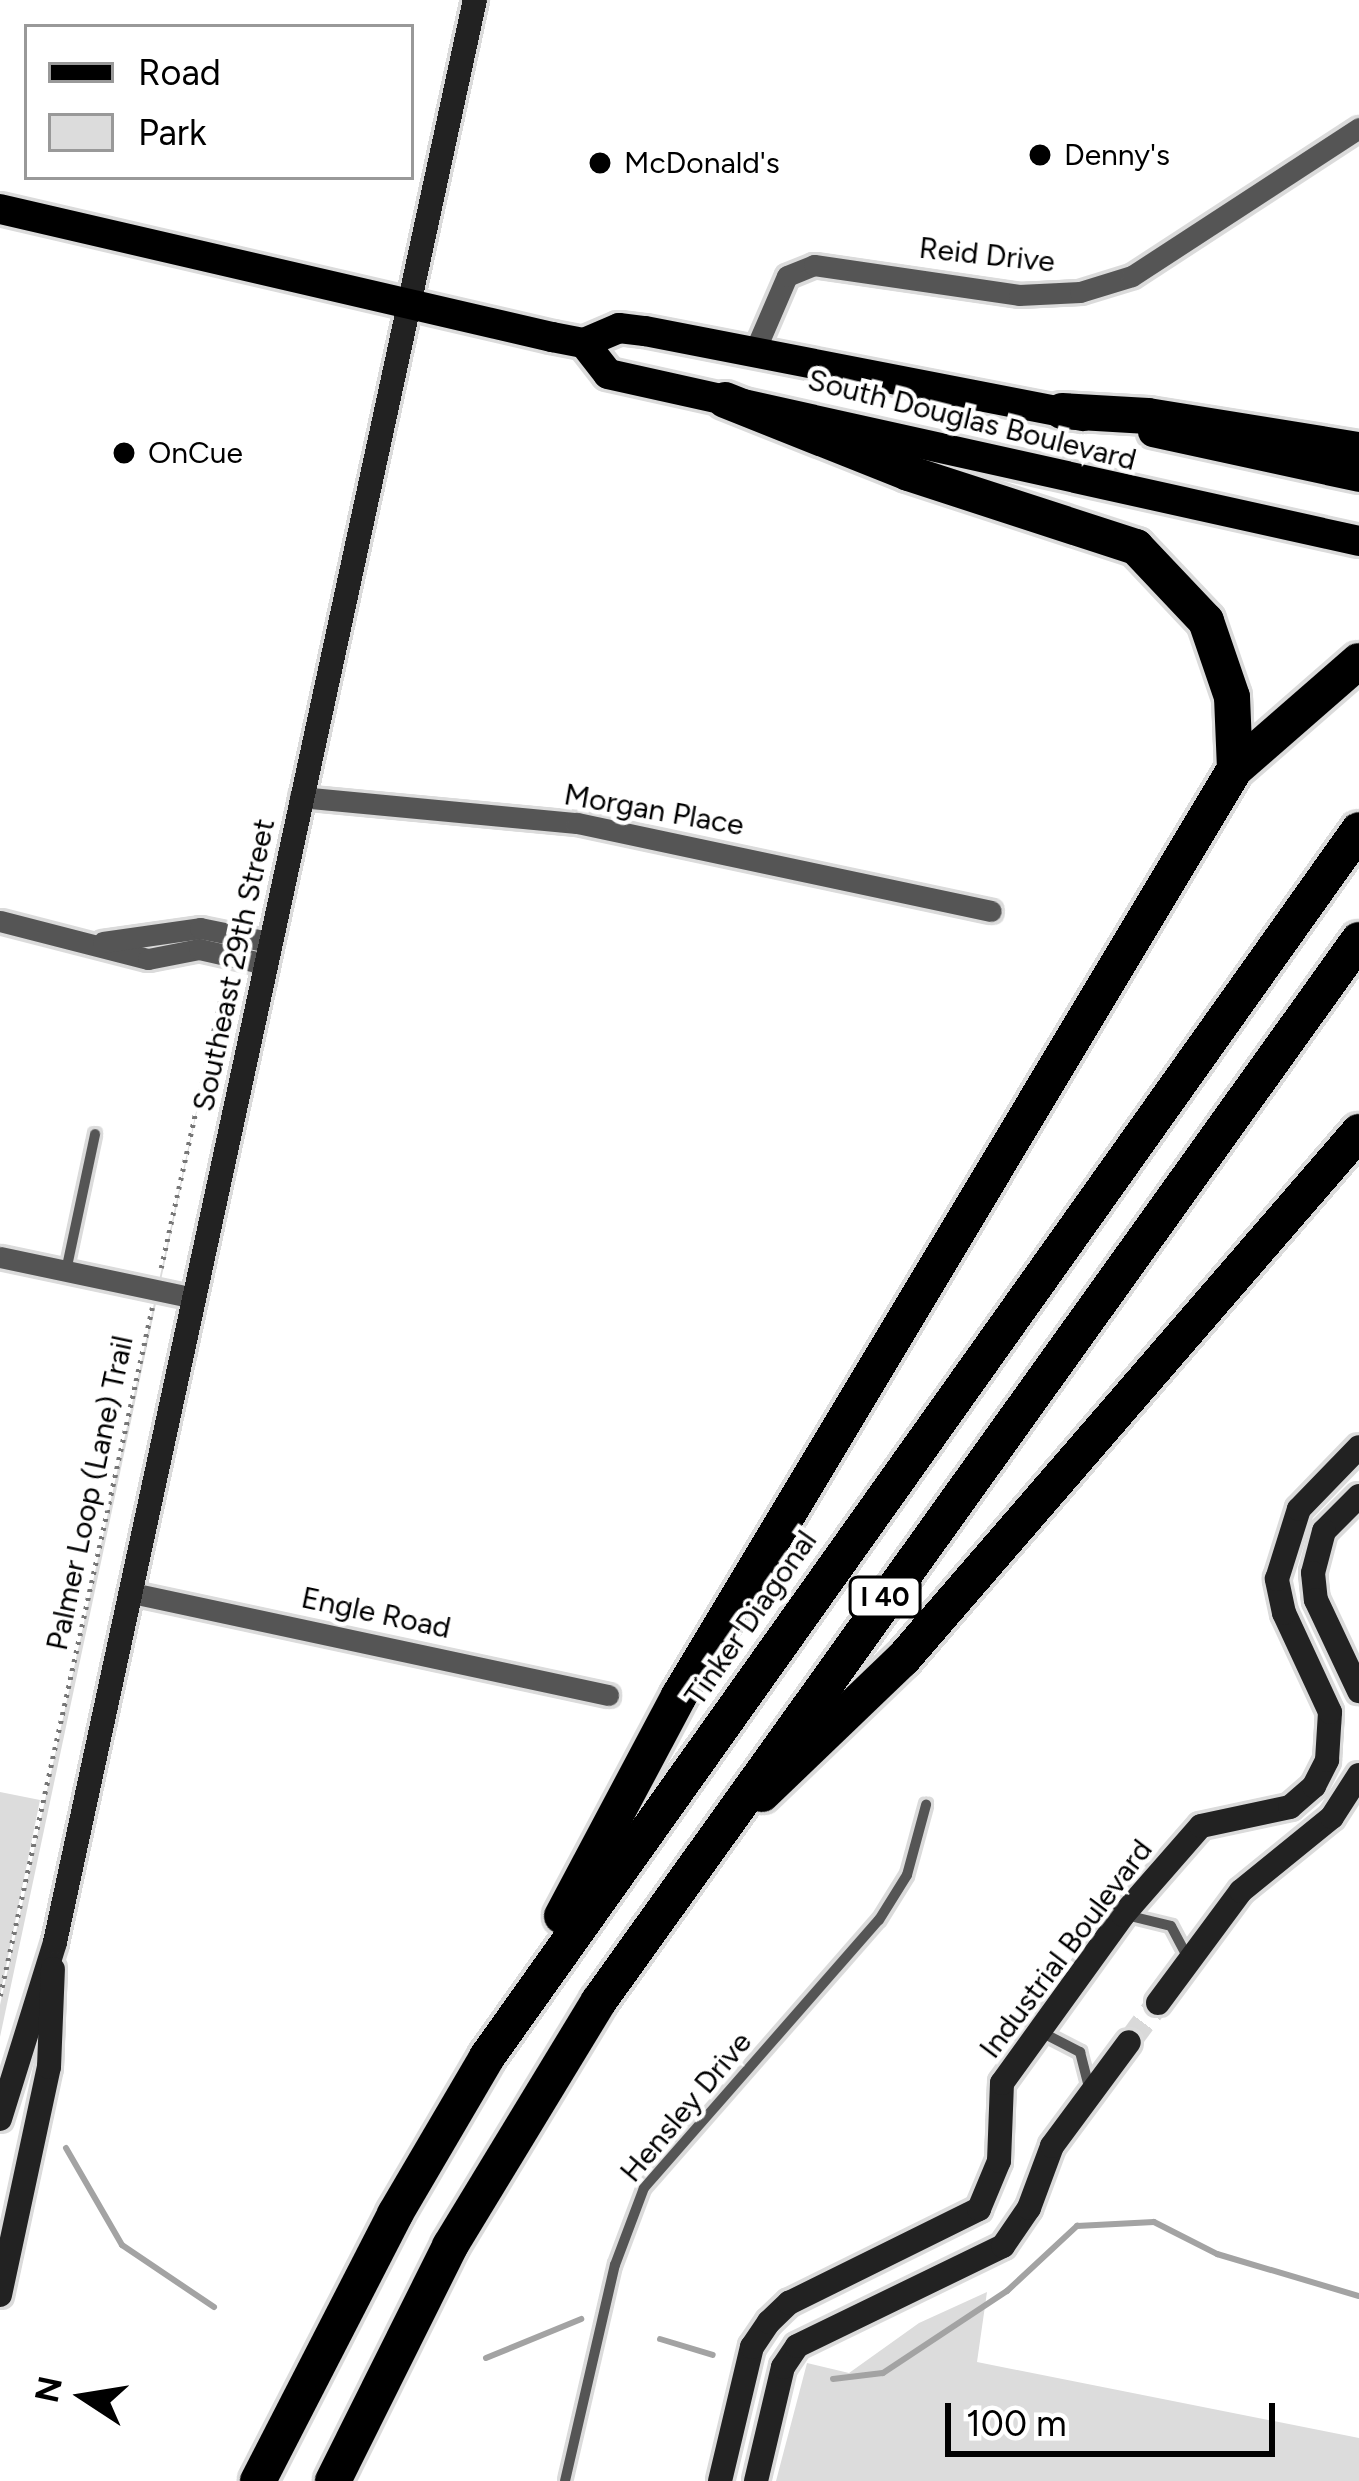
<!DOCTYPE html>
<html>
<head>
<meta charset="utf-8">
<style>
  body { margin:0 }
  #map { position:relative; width:1359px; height:2481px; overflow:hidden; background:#fff; font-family:Figtree,sans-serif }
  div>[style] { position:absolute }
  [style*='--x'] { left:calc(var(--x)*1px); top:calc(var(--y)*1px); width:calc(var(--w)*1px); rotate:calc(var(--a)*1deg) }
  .green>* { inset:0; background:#dcdcdc }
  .stream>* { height:6px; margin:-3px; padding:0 3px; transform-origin:3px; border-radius:3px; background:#a3a3a3 }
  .secondary-tunnel>* { height:24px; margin-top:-12px; transform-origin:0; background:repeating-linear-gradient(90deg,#d9d9d9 0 24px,transparent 0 36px) }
  .path>* { height:4.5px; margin-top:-2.25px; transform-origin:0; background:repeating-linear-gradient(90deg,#777 0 3px,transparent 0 9px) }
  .roads { filter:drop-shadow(3px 0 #dbdbdb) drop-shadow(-3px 0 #dbdbdb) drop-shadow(0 3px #dbdbdb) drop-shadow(0 -3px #dbdbdb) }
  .service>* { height:10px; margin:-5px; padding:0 5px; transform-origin:5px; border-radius:5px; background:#555 }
  .minor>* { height:21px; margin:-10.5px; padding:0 10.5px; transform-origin:10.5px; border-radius:10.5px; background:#555 }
  .secondary>* { height:24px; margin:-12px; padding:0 12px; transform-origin:12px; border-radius:12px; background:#222 }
  .primary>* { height:30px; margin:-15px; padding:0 15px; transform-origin:15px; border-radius:15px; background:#000 }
  .motorway>* { height:36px; margin:-18px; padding:0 18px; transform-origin:18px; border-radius:18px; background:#000 }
  .dots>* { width:33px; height:33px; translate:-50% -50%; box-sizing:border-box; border:6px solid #fff; border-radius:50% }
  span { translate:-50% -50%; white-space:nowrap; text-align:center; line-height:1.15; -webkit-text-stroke:9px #fff; paint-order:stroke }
  .shield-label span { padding:3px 9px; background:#fff; border:3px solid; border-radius:9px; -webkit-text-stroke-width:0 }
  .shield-label { font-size:27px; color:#000; font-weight:700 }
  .poi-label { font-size:30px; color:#000 }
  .left { translate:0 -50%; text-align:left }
  .street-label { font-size:30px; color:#000 }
  .legend { position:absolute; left:24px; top:24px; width:390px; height:156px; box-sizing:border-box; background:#fff; border:3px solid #999; margin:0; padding:15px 21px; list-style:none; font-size:36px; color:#000 }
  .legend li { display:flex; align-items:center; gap:24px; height:60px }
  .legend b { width:60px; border:3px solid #999 }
  .north { position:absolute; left:24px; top:2337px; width:120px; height:120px; -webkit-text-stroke:9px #fff; paint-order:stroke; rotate:282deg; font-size:33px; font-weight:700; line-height:48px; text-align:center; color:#000 }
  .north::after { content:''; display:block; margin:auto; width:42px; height:54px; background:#000; clip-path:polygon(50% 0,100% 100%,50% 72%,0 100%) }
  .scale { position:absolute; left:945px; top:2403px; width:330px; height:54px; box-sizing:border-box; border:6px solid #000; border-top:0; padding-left:15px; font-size:36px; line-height:42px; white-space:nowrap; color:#000; -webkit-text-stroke:9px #fff; paint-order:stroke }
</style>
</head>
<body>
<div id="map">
  <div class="green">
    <div style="clip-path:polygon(221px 998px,0 2037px,0 2005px)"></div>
    <div style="clip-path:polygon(0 1792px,40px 1800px,0 1996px)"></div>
    <div style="clip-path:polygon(987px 2292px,977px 2362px,1359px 2438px,1359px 2481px,776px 2481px,807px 2363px,849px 2373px,919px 2323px)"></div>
  </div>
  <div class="stream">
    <div style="--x:66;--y:2148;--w:112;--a:60"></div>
    <div style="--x:122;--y:2245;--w:111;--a:34"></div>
    <div style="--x:660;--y:2339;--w:55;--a:16.8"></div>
    <div style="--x:486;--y:2358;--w:103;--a:-22.3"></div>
    <div style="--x:833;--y:2379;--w:50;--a:-6.8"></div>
    <div style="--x:883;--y:2373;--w:149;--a:-33.5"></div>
    <div style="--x:1007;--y:2291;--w:96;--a:-42.9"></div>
    <div style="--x:1077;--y:2226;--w:77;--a:-3"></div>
    <div style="--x:1154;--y:2222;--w:71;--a:26.9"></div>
    <div style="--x:1217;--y:2254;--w:148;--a:16.5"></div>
  </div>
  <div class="secondary-tunnel">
    <div style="--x:1129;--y:2042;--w:49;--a:-53.4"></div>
  </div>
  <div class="path">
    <div style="--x:161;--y:1268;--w:277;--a:-77.5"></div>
    <div style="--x:0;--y:1996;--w:705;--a:-77.54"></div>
  </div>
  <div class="roads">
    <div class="service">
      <div style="--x:66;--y:1271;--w:140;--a:-78"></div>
      <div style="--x:1126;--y:1915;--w:46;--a:13.7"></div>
      <div style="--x:1171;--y:1926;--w:36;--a:62"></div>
      <div style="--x:1043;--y:2033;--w:42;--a:27.2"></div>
      <div style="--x:1080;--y:2052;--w:40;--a:75.6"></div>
      <div style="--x:565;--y:2481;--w:222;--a:-77"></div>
      <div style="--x:615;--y:2265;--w:82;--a:-69.4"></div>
      <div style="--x:644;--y:2188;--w:356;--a:-48.8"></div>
      <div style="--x:879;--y:1920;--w:53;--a:-58.1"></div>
      <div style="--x:907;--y:1875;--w:73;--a:-74.8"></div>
    </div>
    <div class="minor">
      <div style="--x:756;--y:348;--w:78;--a:-66.7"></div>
      <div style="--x:787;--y:276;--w:29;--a:-22"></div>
      <div style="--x:814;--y:265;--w:207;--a:8.3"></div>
      <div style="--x:1019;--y:295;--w:61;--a:-2.8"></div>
      <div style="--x:1080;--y:292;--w:54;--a:-17.1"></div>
      <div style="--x:1132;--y:276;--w:271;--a:-33.1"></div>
      <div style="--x:300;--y:797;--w:278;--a:5.4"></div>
      <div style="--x:577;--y:823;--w:423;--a:12"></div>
      <div style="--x:0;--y:921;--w:153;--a:14.4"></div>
      <div style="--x:148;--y:959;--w:52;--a:-11.1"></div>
      <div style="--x:199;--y:949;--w:68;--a:12.8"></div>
      <div style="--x:103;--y:942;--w:98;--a:-8.2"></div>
      <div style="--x:200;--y:928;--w:70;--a:11.5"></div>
      <div style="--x:0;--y:1257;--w:194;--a:11.9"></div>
      <div style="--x:132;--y:1593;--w:487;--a:12.1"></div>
    </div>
    <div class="secondary">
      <div style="--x:1359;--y:1496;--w:49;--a:135"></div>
      <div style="--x:1324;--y:1531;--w:43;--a:104.7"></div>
      <div style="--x:1313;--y:1573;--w:27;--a:84"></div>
      <div style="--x:1316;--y:1600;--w:101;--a:64.7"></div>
      <div style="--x:1158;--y:2003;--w:139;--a:-53.5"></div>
      <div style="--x:1241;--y:1891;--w:117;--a:-39.1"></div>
      <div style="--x:1332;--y:1817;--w:50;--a:-57.3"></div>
      <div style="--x:0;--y:2119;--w:185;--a:-72.7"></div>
      <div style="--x:55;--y:1942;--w:1987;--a:-77.8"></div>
      <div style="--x:0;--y:2295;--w:233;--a:-77.9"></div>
      <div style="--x:49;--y:2067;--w:98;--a:-87.7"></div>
      <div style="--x:720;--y:2481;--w:138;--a:-76.6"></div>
      <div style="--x:752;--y:2347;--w:30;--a:-56"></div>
      <div style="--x:769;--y:2322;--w:28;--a:-44"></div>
      <div style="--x:789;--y:2303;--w:212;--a:-26.3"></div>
      <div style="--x:979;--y:2209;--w:52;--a:-67.4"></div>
      <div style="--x:999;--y:2161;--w:78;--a:-87.8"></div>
      <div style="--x:1002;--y:2083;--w:207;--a:-54.2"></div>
      <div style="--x:1123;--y:1915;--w:118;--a:-48.8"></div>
      <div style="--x:1201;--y:1826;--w:91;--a:-12.1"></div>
      <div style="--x:1290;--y:1807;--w:32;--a:-41"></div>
      <div style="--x:1314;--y:1786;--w:29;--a:-63"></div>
      <div style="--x:1327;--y:1760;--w:48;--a:-86.4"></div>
      <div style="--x:1330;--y:1712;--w:109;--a:-114.9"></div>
      <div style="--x:1284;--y:1613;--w:35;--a:-102"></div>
      <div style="--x:1277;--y:1579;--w:73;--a:-72.6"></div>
      <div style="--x:1299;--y:1509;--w:86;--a:-45.9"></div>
      <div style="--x:756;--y:2481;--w:117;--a:-76.7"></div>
      <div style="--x:783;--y:2367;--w:25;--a:-56"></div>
      <div style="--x:797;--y:2346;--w:229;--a:-25.9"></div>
      <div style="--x:1003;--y:2246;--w:46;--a:-55.6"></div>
      <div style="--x:1029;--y:2208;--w:66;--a:-69.6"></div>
      <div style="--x:1052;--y:2146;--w:129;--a:-53.5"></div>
    </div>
    <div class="primary">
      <div style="--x:0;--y:209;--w:567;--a:13.06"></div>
      <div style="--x:552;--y:337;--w:33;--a:11"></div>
      <div style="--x:584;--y:343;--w:38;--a:-23"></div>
      <div style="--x:619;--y:328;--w:26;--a:7"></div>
      <div style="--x:645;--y:331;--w:446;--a:11"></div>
      <div style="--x:584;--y:343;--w:39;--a:52"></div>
      <div style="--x:608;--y:374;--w:769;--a:12.54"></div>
      <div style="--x:1153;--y:432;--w:211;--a:12.3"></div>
    </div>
    <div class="motorway">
      <div style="--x:725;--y:400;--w:197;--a:21.7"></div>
      <div style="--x:908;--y:473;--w:240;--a:18"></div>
      <div style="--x:1136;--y:547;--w:102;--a:46.6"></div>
      <div style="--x:1206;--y:621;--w:80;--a:71.1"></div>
      <div style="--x:1232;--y:697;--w:72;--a:87.6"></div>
      <div style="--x:1062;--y:411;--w:86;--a:3.3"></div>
      <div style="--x:1148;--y:416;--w:214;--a:9.2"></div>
      <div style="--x:762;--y:1794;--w:195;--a:-43.8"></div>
      <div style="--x:903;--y:1659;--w:697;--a:-49.13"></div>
      <div style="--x:562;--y:1916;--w:249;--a:-62"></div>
      <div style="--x:679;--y:1696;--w:1081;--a:-59.05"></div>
      <div style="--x:1235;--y:769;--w:164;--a:-41.1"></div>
      <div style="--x:258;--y:2481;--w:300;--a:-62.8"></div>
      <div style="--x:395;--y:2214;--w:182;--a:-59.6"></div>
      <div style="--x:487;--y:2057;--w:1505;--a:-54.6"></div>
      <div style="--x:333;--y:2481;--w:263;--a:-63.5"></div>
      <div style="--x:450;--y:2246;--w:287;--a:-58.7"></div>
      <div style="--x:599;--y:2001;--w:1305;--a:-54.39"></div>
    </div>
  </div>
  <div class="dots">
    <div style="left:1040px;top:155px;background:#000"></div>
    <div style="left:600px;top:163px;background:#000"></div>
    <div style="left:124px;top:453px;background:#000"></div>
  </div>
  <div class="shield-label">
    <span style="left:885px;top:1597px">I 40</span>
  </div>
  <div class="poi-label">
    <span class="left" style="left:1064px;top:155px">Denny's</span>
    <span class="left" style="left:624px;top:163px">McDonald's</span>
    <span class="left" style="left:148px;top:453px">OnCue</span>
  </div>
  <div class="street-label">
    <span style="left:987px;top:255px;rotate:6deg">Reid Drive</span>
    <span style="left:972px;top:420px;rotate:14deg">South Douglas Boulevard</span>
    <span style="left:654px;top:810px;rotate:10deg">Morgan Place</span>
    <span style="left:234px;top:965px;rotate:-78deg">Southeast 29th Street</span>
    <span style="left:90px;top:1493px;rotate:-78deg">Palmer Loop (Lane) Trail</span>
    <span style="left:376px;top:1613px;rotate:12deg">Engle Road</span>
    <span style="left:751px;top:1618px;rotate:-55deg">Tinker Diagonal</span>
    <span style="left:1066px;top:1949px;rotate:-53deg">Industrial Boulevard</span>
    <span style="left:686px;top:2107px;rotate:-50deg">Hensley Drive</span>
  </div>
  <ul class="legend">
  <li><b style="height:15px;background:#000"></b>Road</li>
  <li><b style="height:33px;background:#dcdcdc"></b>Park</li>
  </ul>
  <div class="north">N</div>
  <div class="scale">100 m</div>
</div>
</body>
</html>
